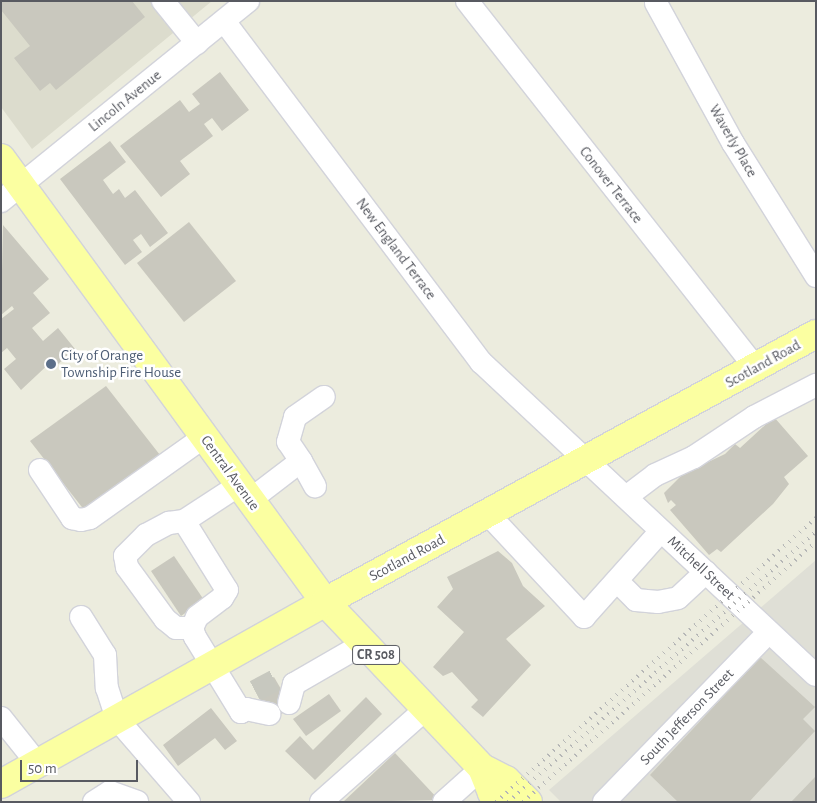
<!DOCTYPE html>
<html>
<head>
<meta charset="utf-8">
<style>
  body { margin:0 }
  #map { position:relative; width:817px; height:803px; overflow:hidden; background:#ececde; font-family:"Alegreya Sans",sans-serif }
  div>[style] { position:absolute }
  [style*='--x'] { left:calc(var(--x)*1px); top:calc(var(--y)*1px); width:calc(var(--w)*1px); rotate:calc(var(--a)*1deg) }
  .industrial>* { inset:0; background:#dfdfd6 }
  .education>* { inset:0; background:#dcdccd }
  .building>* { inset:0; background:#c9c8be }
  .minor-tunnel>* { height:22px; margin-top:-11px; transform-origin:0; background:repeating-linear-gradient(90deg,#c7c8bf 0 22px,transparent 0 33px) }
  .roads { filter:drop-shadow(1px 0 #d2d3da) drop-shadow(-1px 0 #d2d3da) drop-shadow(0 1px #d2d3da) drop-shadow(0 -1px #d2d3da) }
  .minor>* { height:22px; margin:-11px; padding:0 11px; transform-origin:11px; border-radius:11px; background:#fff }
  .major>* { height:28px; margin:-14px; padding:0 14px; transform-origin:14px; border-radius:14px; background:#fbffa1 }
  .rail>* { height:4px; margin-top:-2px; transform-origin:0; background:repeating-linear-gradient(90deg,#b5b6b6 0 1px,transparent 0 7px) }
  .dots>* { width:14px; height:14px; translate:-50% -50%; box-sizing:border-box; border:2px solid #fff; border-radius:50% }
  span { translate:-50% -50%; white-space:nowrap; text-align:center; line-height:1.15; -webkit-text-stroke:5px #fff; paint-order:stroke }
  .shield-label span { padding:1px 4px; background:#fff; border:1px solid; border-radius:4px; -webkit-text-stroke-width:0 }
  .shield-label { font-size:14px; color:#585a61; font-weight:700 }
  .street-label { font-size:15px; color:#585a61 }
  .service-label { font-size:15px; color:#4e5e75 }
  .left { translate:0 -50%; text-align:left }
  .frame { position:absolute; inset:0; border:2px solid #585a61; pointer-events:none }
  .scale { position:absolute; left:20px; top:760px; width:118px; height:22px; box-sizing:border-box; border:2px solid #585a61; border-top:0; padding-left:6px; font-size:15px; line-height:18px; white-space:nowrap; color:#585a61; -webkit-text-stroke:4px #fff; paint-order:stroke }
</style>
</head>
<body>
<div id="map">
  <div class="industrial">
    <div style="clip-path:polygon(816px 560px,816px 802px,561px 802px,549px 790px)"></div>
  </div>
  <div class="education">
    <div style="clip-path:polygon(1px 1px,212px 1px,32px 149px,1px 107px)"></div>
  </div>
  <div class="building">
    <div style="clip-path:polygon(1px 1px,132px 1px,145px 17px,56px 90px,50px 83px,40px 91px,14px 58px,30px 46px,1px 10px)"></div>
    <div style="clip-path:polygon(220px 72px,249px 110px,222px 131px,212px 118px,204px 124px,213px 136px,180px 161px,190px 174px,161px 197px,120px 146px,180px 100px,189px 112px,200px 104px,192px 94px)"></div>
    <div style="clip-path:polygon(110px 141px,126px 162px,103px 180px,113px 194px,119px 189px,125px 198px,135px 190px,168px 233px,150px 247px,141px 234px,133px 240px,142px 252px,125px 265px,60px 179px)"></div>
    <div style="clip-path:polygon(189px 222px,236px 281px,184px 322px,137px 263px)"></div>
    <div style="clip-path:polygon(3px 225px,49px 279px,33px 293px,50px 313px,32px 328px,43px 341px,58px 328px,75px 349px,57px 365px,53px 360px,21px 390px,4px 369px,16px 359px,7px 348px,1px 353px,1px 319px,14px 309px,12px 306px,1px 315px)"></div>
    <div style="clip-path:polygon(106px 386px,160px 455px,85px 511px,30px 441px)"></div>
    <div style="clip-path:polygon(774px 417px,808px 456px,784px 477px,789px 484px,773px 504px,721px 552px,717px 549px,709px 555px,670px 510px,676px 505px,671px 500px,668px 503px,664px 493px,683px 474px,725px 454px,735px 444px,740px 448px)"></div>
    <div style="clip-path:polygon(498px 551px,512px 563px,523px 586px,545px 606px,506px 639px,531px 665px,483px 717px,471px 707px,478px 700px,452px 672px,443px 676px,433px 667px,464px 632px,437px 607px,453px 589px,447px 577px)"></div>
    <div style="clip-path:polygon(174px 556px,204px 600px,181px 616px,151px 571px)"></div>
    <div style="clip-path:polygon(760px 657px,815px 707px,803px 719px,815px 731px,749px 802px,678px 802px,650px 775px)"></div>
    <div style="clip-path:polygon(274px 677px,292px 708px,272px 719px,254px 689px)"></div>
    <div style="clip-path:polygon(329px 694px,341px 711px,306px 736px,293px 719px)"></div>
    <div style="clip-path:polygon(366px 697px,382px 714px,315px 780px,285px 751px,300px 736px,313px 750px)"></div>
    <div style="clip-path:polygon(211px 708px,237px 741px,225px 750px,215px 738px,178px 766px,163px 745px)"></div>
    <div style="clip-path:polygon(395px 753px,439px 800px,343px 802px)"></div>
    <div style="clip-path:polygon(816px 776px,816px 802px,791px 802px)"></div>
  </div>
  <div class="minor-tunnel">
    <div style="--x:255;--y:691;--w:24;--a:-28"></div>
  </div>
  <div class="roads">
    <div class="minor">
      <div style="--x:163;--y:1;--w:54;--a:51"></div>
      <div style="--x:467;--y:1;--w:467;--a:51.8"></div>
      <div style="--x:656;--y:3;--w:160;--a:61.2"></div>
      <div style="--x:733;--y:143;--w:157;--a:58"></div>
      <div style="--x:224;--y:21;--w:427;--a:53"></div>
      <div style="--x:481;--y:362;--w:458;--a:43.1"></div>
      <div style="--x:1;--y:201;--w:318;--a:-39"></div>
      <div style="--x:301;--y:461;--w:23;--a:-124"></div>
      <div style="--x:288;--y:442;--w:26;--a:-74"></div>
      <div style="--x:295;--y:417;--w:35;--a:-35"></div>
      <div style="--x:40;--y:470;--w:58;--a:56.3"></div>
      <div style="--x:72;--y:518;--w:9;--a:13"></div>
      <div style="--x:81;--y:520;--w:9;--a:-13"></div>
      <div style="--x:90;--y:518;--w:140;--a:-35.4"></div>
      <div style="--x:626;--y:497;--w:36;--a:-37"></div>
      <div style="--x:655;--y:475;--w:43;--a:-24.8"></div>
      <div style="--x:694;--y:457;--w:72;--a:-33.7"></div>
      <div style="--x:754;--y:417;--w:70;--a:-27.3"></div>
      <div style="--x:250;--y:500;--w:64;--a:-37.4"></div>
      <div style="--x:301;--y:461;--w:29;--a:61"></div>
      <div style="--x:488;--y:514;--w:141;--a:47"></div>
      <div style="--x:584;--y:617;--w:115;--a:-48.2"></div>
      <div style="--x:184;--y:521;--w:81;--a:58.1"></div>
      <div style="--x:227;--y:590;--w:9;--a:122"></div>
      <div style="--x:222;--y:598;--w:31;--a:143"></div>
      <div style="--x:197;--y:617;--w:12;--a:114"></div>
      <div style="--x:192;--y:628;--w:9;--a:72"></div>
      <div style="--x:195;--y:637;--w:88;--a:58.5"></div>
      <div style="--x:241;--y:712;--w:6;--a:-31"></div>
      <div style="--x:246;--y:709;--w:24;--a:12"></div>
      <div style="--x:617;--y:581;--w:27;--a:45"></div>
      <div style="--x:636;--y:600;--w:22;--a:5"></div>
      <div style="--x:658;--y:602;--w:20;--a:-11"></div>
      <div style="--x:678;--y:598;--w:38;--a:-43"></div>
      <div style="--x:81;--y:617;--w:45;--a:57.7"></div>
      <div style="--x:105;--y:655;--w:33;--a:87"></div>
      <div style="--x:107;--y:688;--w:33;--a:72"></div>
      <div style="--x:117;--y:719;--w:110;--a:49.1"></div>
      <div style="--x:192;--y:628;--w:16;--a:180"></div>
      <div style="--x:176;--y:628;--w:14;--a:-141"></div>
      <div style="--x:165;--y:619;--w:64;--a:-126.2"></div>
      <div style="--x:127;--y:567;--w:11;--a:-100"></div>
      <div style="--x:125;--y:556;--w:30;--a:-45"></div>
      <div style="--x:146;--y:535;--w:26;--a:-28"></div>
      <div style="--x:169;--y:523;--w:15;--a:-8"></div>
      <div style="--x:184;--y:521;--w:66;--a:-33.2"></div>
      <div style="--x:289;--y:703;--w:20;--a:-75"></div>
      <div style="--x:294;--y:684;--w:82;--a:-30"></div>
      <div style="--x:1;--y:718;--w:58;--a:51.3"></div>
      <div style="--x:94;--y:802;--w:19;--a:-32"></div>
      <div style="--x:110;--y:792;--w:29;--a:20"></div>
      <div style="--x:321;--y:802;--w:142;--a:-41.6"></div>
      <div style="--x:444;--y:802;--w:51;--a:-41.8"></div>
      <div style="--x:604;--y:802;--w:237;--a:-45.9"></div>
    </div>
    <div class="major">
      <div style="--x:1;--y:158;--w:550;--a:53.88"></div>
      <div style="--x:325;--y:602;--w:228;--a:46.6"></div>
      <div style="--x:482;--y:768;--w:27;--a:27"></div>
      <div style="--x:506;--y:780;--w:31;--a:45"></div>
      <div style="--x:482;--y:768;--w:27;--a:68"></div>
      <div style="--x:492;--y:793;--w:12;--a:48"></div>
      <div style="--x:1;--y:784;--w:372;--a:-29.3"></div>
      <div style="--x:325;--y:602;--w:559;--a:-28.63"></div>
    </div>
  </div>
  <div class="rail">
    <div style="--x:496;--y:802;--w:428;--a:-41.6"></div>
    <div style="--x:508;--y:802;--w:410;--a:-41.3"></div>
    <div style="--x:523;--y:802;--w:392;--a:-41.6"></div>
  </div>
  <div class="dots">
    <div style="left:51px;top:364px;background:#5c6f8a"></div>
  </div>
  <div class="shield-label">
    <span style="left:376px;top:655px">CR 508</span>
  </div>
  <div class="street-label">
    <span style="left:125px;top:101px;rotate:-39deg">Lincoln Avenue</span>
    <span style="left:733px;top:141px;rotate:60deg">Waverly Place</span>
    <span style="left:611px;top:185px;rotate:52deg">Conover Terrace</span>
    <span style="left:396px;top:249px;rotate:53deg">New England Terrace</span>
    <span style="left:763px;top:364px;rotate:-29deg">Scotland Road</span>
    <span style="left:230px;top:473px;rotate:54deg">Central Avenue</span>
    <span style="left:407px;top:558px;rotate:-28deg">Scotland Road</span>
    <span style="left:701px;top:568px;rotate:43deg">Mitchell Street</span>
    <span style="left:687px;top:717px;rotate:-46deg">South Jefferson Street</span>
  </div>
  <div class="service-label">
    <span class="left" style="left:61px;top:364px">City of Orange<br>Township Fire House</span>
  </div>
  <div class="frame"></div>
  <div class="scale">50 m</div>
</div>
</body>
</html>
